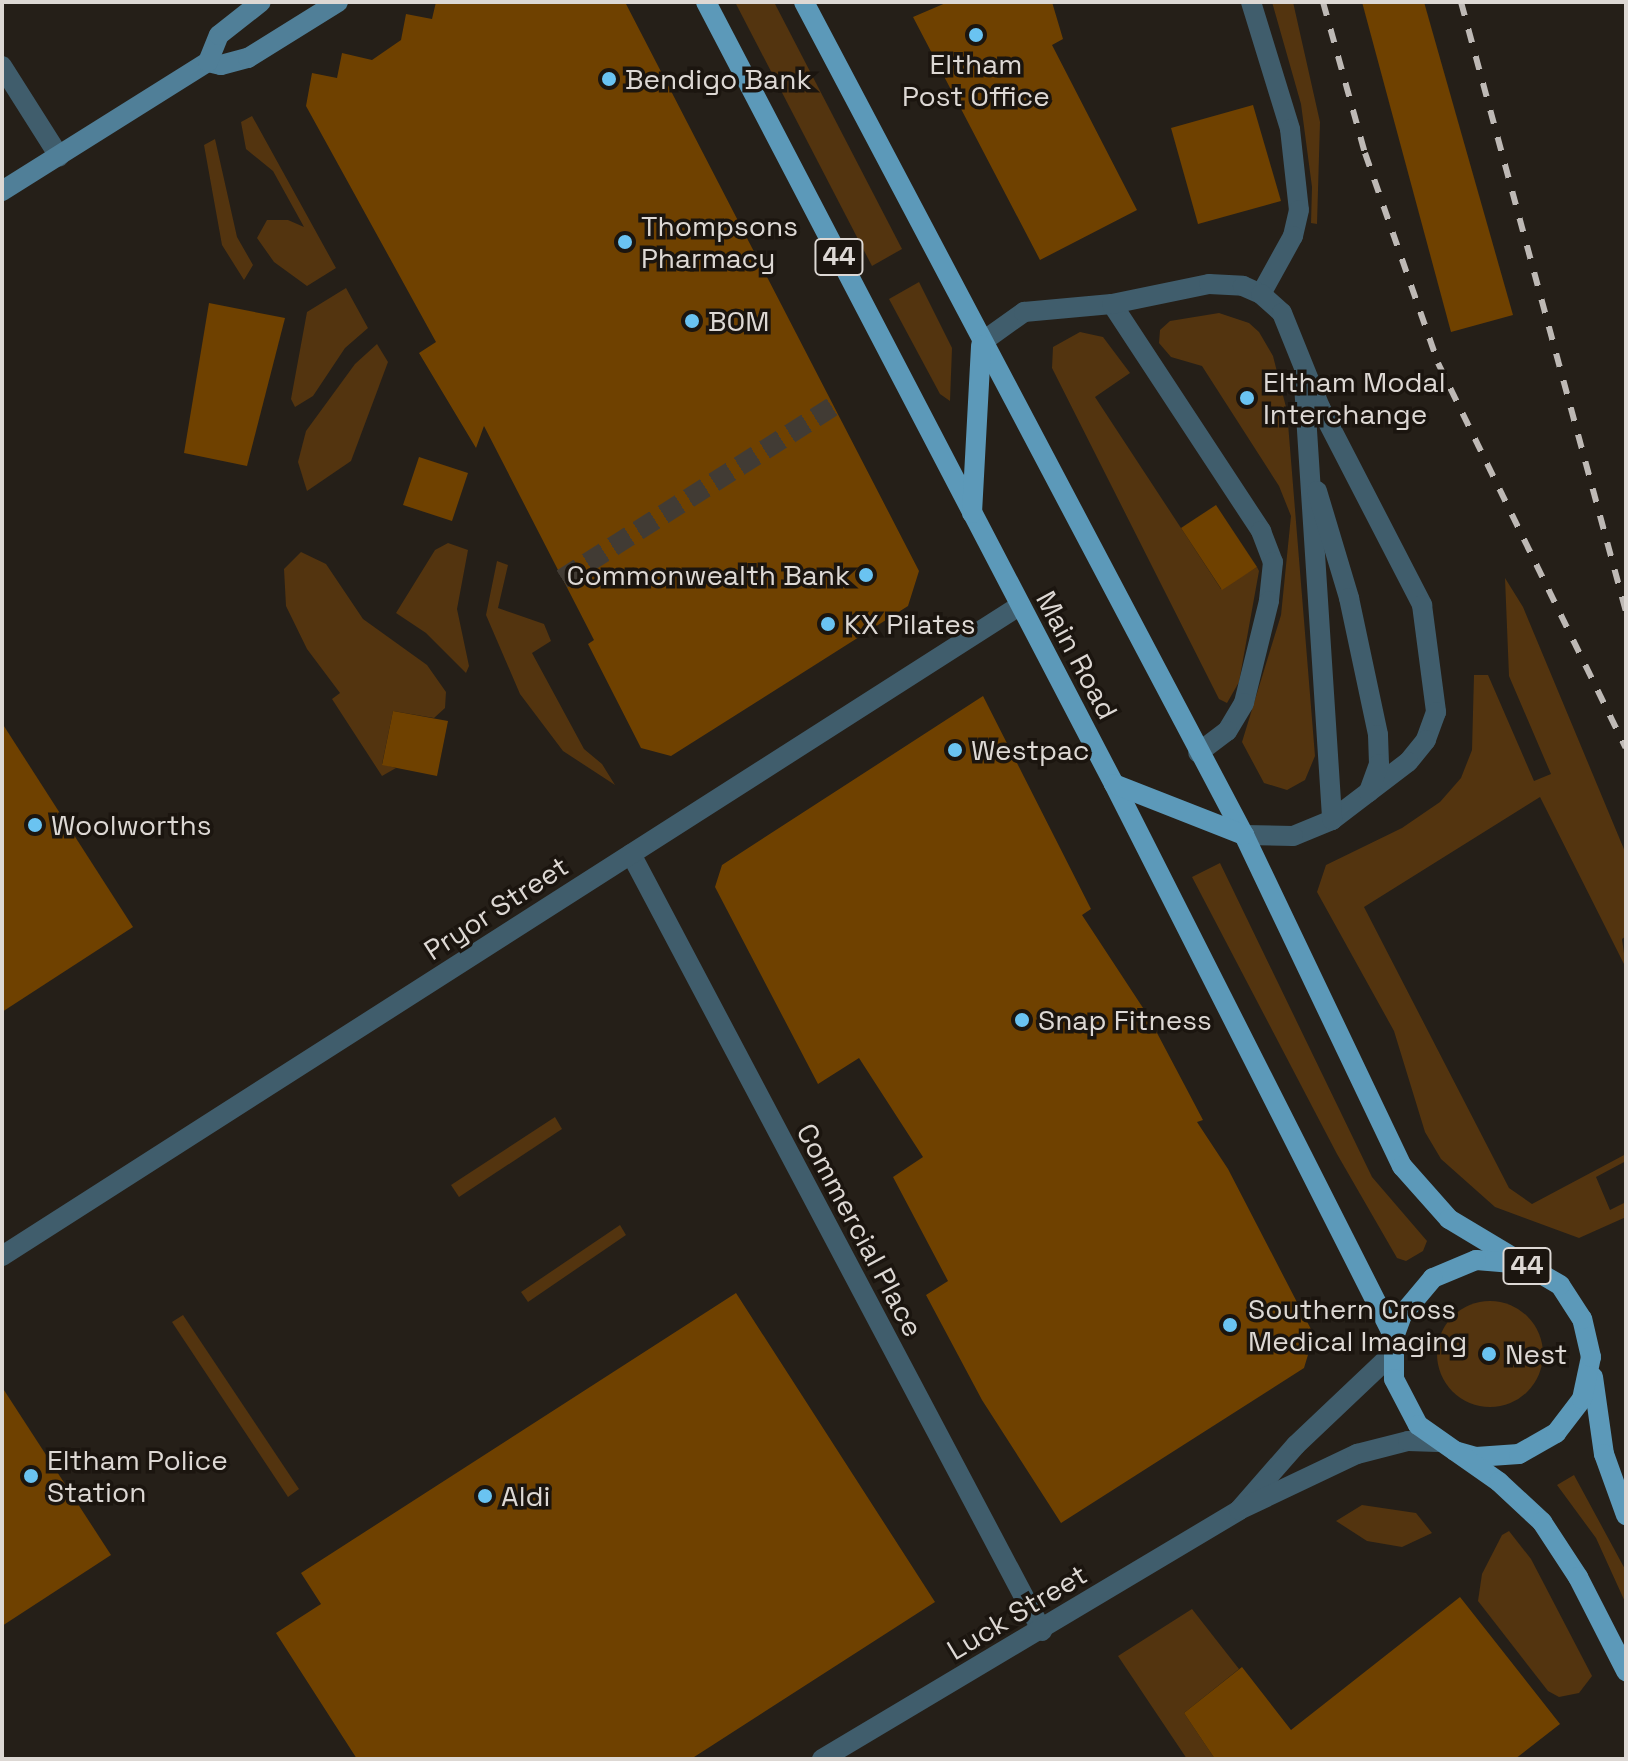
<!DOCTYPE html>
<html>
<head>
<meta charset="utf-8">
<style>
  body { margin:0 }
  #map { position:relative; width:1628px; height:1761px; overflow:hidden; background:#251f18; font-family:"Space Grotesk",sans-serif }
  div>[style] { position:absolute }
  [style*='--x'] { left:calc(var(--x)*1px); top:calc(var(--y)*1px); width:calc(var(--w)*1px); rotate:calc(var(--a)*1deg) }
  .green>* { inset:0; background:#53340f }
  .round { border-radius:50% }
  .building>* { inset:0; background:#6f4100 }
  .street-tunnel>* { height:20px; margin-top:-10px; transform-origin:0; background:repeating-linear-gradient(90deg,#413b34 0 20px,transparent 0 30px) }
  .lane>* { height:20px; margin:-10px; padding:0 10px; transform-origin:10px; border-radius:10px; background:#405d6c }
  .street>* { height:20px; margin:-10px; padding:0 10px; transform-origin:10px; border-radius:10px; background:#405d6c }
  .secondary>* { height:20px; margin:-10px; padding:0 10px; transform-origin:10px; border-radius:10px; background:#507f98 }
  .primary>* { height:20px; margin:-10px; padding:0 10px; transform-origin:10px; border-radius:10px; background:#5c99b9 }
  .rail>* { height:6px; margin-top:-3px; transform-origin:0; background:repeating-linear-gradient(90deg,#beb9b5 0 14px,transparent 0 28px) }
  .dots>* { width:22px; height:22px; translate:-50% -50%; box-sizing:border-box; border:4px solid #1b150f; border-radius:50% }
  span { translate:-50% -50%; white-space:nowrap; text-align:center; line-height:1.15; -webkit-text-stroke:7px #1b150f; paint-order:stroke }
  .shield-label span { padding:2px 6px; background:#1b150f; border:2px solid; border-radius:6px; -webkit-text-stroke-width:0 }
  .shield-label { font-size:26px; color:#ddd8d4; font-weight:700 }
  .poi-label { font-size:28px; color:#ddd8d4 }
  .left { translate:0 -50%; text-align:left }
  .right { translate:-100% -50%; text-align:right }
  .street-label { font-size:28px; color:#ddd8d4 }
  .frame { position:absolute; inset:0; border:4px solid #ddd8d4; pointer-events:none }
</style>
</head>
<body>
<div id="map">
  <div class="green">
    <div style="clip-path:polygon(735px 2px,774px 2px,902px 249px,872px 266px)"></div>
    <div style="clip-path:polygon(1272px 2px,1293px 2px,1320px 122px,1317px 224px,1311px 223px,1312px 187px,1301px 104px)"></div>
    <div style="clip-path:polygon(252px 116px,336px 268px,307px 286px,274px 262px,257px 238px,267px 220px,288px 220px,304px 227px,273px 171px,246px 149px,241px 122px)"></div>
    <div style="clip-path:polygon(215px 139px,237px 237px,253px 265px,244px 280px,222px 245px,204px 145px)"></div>
    <div style="clip-path:polygon(919px 282px,952px 348px,950px 401px,940px 394px,889px 299px)"></div>
    <div style="clip-path:polygon(346px 288px,368px 328px,345px 348px,313px 396px,295px 407px,291px 399px,307px 312px)"></div>
    <div style="clip-path:polygon(1219px 313px,1249px 323px,1259px 332px,1273px 356px,1287px 411px,1315px 756px,1305px 780px,1287px 790px,1264px 783px,1242px 742px,1281px 615px,1291px 516px,1279px 486px,1202px 366px,1171px 357px,1159px 343px,1160px 330px,1170px 321px)"></div>
    <div style="clip-path:polygon(1080px 332px,1103px 337px,1130px 373px,1095px 397px,1221px 589px,1257px 567px,1259px 571px,1239px 682px,1227px 703px,1219px 699px,1052px 368px,1053px 347px)"></div>
    <div style="clip-path:polygon(377px 344px,388px 362px,351px 461px,307px 491px,298px 462px,306px 431px,355px 364px)"></div>
    <div style="clip-path:polygon(448px 543px,468px 550px,457px 609px,469px 666px,466px 673px,426px 633px,396px 613px,435px 550px)"></div>
    <div style="clip-path:polygon(301px 552px,326px 564px,363px 619px,427px 665px,446px 692px,445px 708px,434px 718px,393px 711px,382px 764px,396px 768px,382px 776px,332px 699px,340px 693px,307px 649px,286px 606px,284px 569px)"></div>
    <div style="clip-path:polygon(497px 561px,508px 565px,498px 608px,544px 624px,551px 641px,532px 653px,584px 749px,602px 764px,615px 785px,563px 751px,520px 694px,486px 615px)"></div>
    <div style="clip-path:polygon(1505px 578px,1523px 607px,1626px 854px,1626px 936px,1622px 939px,1626px 968px,1540px 797px,1364px 907px,1509px 1188px,1532px 1204px,1626px 1154px,1626px 1161px,1596px 1177px,1610px 1210px,1626px 1202px,1626px 1217px,1579px 1238px,1495px 1207px,1441px 1159px,1425px 1132px,1394px 1031px,1317px 892px,1326px 865px,1402px 828px,1440px 802px,1461px 778px,1472px 750px,1474px 675px,1488px 675px,1534px 781px,1551px 774px,1509px 676px)"></div>
    <div style="clip-path:polygon(1220px 863px,1372px 1177px,1427px 1241px,1423px 1251px,1406px 1261px,1397px 1258px,1337px 1154px,1192px 877px)"></div>
    <div style="clip-path:polygon(555px 1117px,562px 1129px,459px 1197px,451px 1185px)"></div>
    <div style="clip-path:polygon(620px 1225px,626px 1235px,528px 1302px,521px 1292px)"></div>
    <div class="round" style="left:1437px;top:1301px;width:106px;height:106px"></div>
    <div style="clip-path:polygon(183px 1315px,299px 1489px,288px 1497px,172px 1322px)"></div>
    <div style="clip-path:polygon(1574px 1475px,1626px 1571px,1626px 1604px,1596px 1538px,1557px 1485px)"></div>
    <div style="clip-path:polygon(1362px 1505px,1416px 1513px,1432px 1533px,1402px 1547px,1367px 1541px,1336px 1521px)"></div>
    <div style="clip-path:polygon(1509px 1531px,1531px 1559px,1592px 1676px,1579px 1693px,1559px 1697px,1548px 1691px,1478px 1601px,1482px 1574px,1502px 1535px)"></div>
    <div style="clip-path:polygon(1192px 1609px,1239px 1669px,1184px 1713px,1215px 1759px,1187px 1759px,1118px 1656px)"></div>
  </div>
  <div class="building">
    <div style="clip-path:polygon(436px 2px,625px 2px,919px 571px,908px 606px,671px 756px,641px 748px,588px 644px,594px 640px,484px 426px,476px 448px,419px 353px,436px 342px,306px 106px,312px 73px,337px 78px,342px 53px,372px 60px,401px 40px,406px 14px,432px 19px)"></div>
    <div style="clip-path:polygon(948px 2px,1052px 2px,1063px 39px,1052px 45px,1137px 210px,1040px 260px,913px 17px)"></div>
    <div style="clip-path:polygon(1362px 2px,1424px 2px,1513px 315px,1451px 332px)"></div>
    <div style="clip-path:polygon(1253px 105px,1281px 201px,1198px 224px,1171px 128px)"></div>
    <div style="clip-path:polygon(209px 303px,285px 318px,247px 466px,184px 453px)"></div>
    <div style="clip-path:polygon(419px 457px,468px 473px,452px 521px,403px 505px)"></div>
    <div style="clip-path:polygon(1216px 505px,1257px 567px,1222px 590px,1181px 528px)"></div>
    <div style="clip-path:polygon(983px 696px,1091px 909px,1082px 915px,1147px 1014px,1203px 1120px,1197px 1122px,1228px 1169px,1314px 1335px,1304px 1368px,1061px 1523px,982px 1400px,926px 1295px,948px 1281px,893px 1177px,923px 1157px,859px 1058px,818px 1084px,715px 887px,722px 865px)"></div>
    <div style="clip-path:polygon(393px 711px,448px 721px,437px 776px,382px 765px)"></div>
    <div style="clip-path:polygon(2px 723px,133px 927px,2px 1012px)"></div>
    <div style="clip-path:polygon(736px 1293px,935px 1602px,691px 1759px,357px 1759px,276px 1633px,321px 1604px,301px 1573px)"></div>
    <div style="clip-path:polygon(2px 1387px,111px 1555px,2px 1626px)"></div>
    <div style="clip-path:polygon(1460px 1597px,1560px 1724px,1515px 1759px,1215px 1759px,1184px 1713px,1242px 1667px,1291px 1730px)"></div>
  </div>
  <div class="street-tunnel">
    <div style="--x:562;--y:579;--w:324;--a:-32.5"></div>
  </div>
  <div class="lane">
    <div style="--x:1251;--y:2;--w:133;--a:72.9"></div>
    <div style="--x:1290;--y:129;--w:81;--a:83.7"></div>
    <div style="--x:1299;--y:210;--w:27;--a:103"></div>
    <div style="--x:1293;--y:236;--w:66;--a:118.9"></div>
    <div style="--x:2;--y:66;--w:107;--a:57.7"></div>
    <div style="--x:1112;--y:304;--w:272;--a:56.7"></div>
    <div style="--x:1261;--y:531;--w:33;--a:69"></div>
    <div style="--x:1273;--y:562;--w:39;--a:96"></div>
    <div style="--x:1269;--y:601;--w:105;--a:103.8"></div>
    <div style="--x:1244;--y:703;--w:33;--a:121"></div>
    <div style="--x:1227;--y:731;--w:36;--a:143"></div>
    <div style="--x:982;--y:342;--w:52;--a:-35.5"></div>
    <div style="--x:1024;--y:312;--w:88;--a:-5.2"></div>
    <div style="--x:1112;--y:304;--w:99;--a:-11.7"></div>
    <div style="--x:1209;--y:284;--w:34;--a:3"></div>
    <div style="--x:1243;--y:286;--w:20;--a:24"></div>
    <div style="--x:1261;--y:294;--w:28;--a:42"></div>
    <div style="--x:1282;--y:313;--w:101;--a:68"></div>
    <div style="--x:1320;--y:407;--w:223;--a:62.7"></div>
    <div style="--x:1422;--y:605;--w:108;--a:82.5"></div>
    <div style="--x:1436;--y:712;--w:30;--a:110"></div>
    <div style="--x:1426;--y:740;--w:28;--a:129"></div>
    <div style="--x:1408;--y:762;--w:96;--a:142.7"></div>
    <div style="--x:1332;--y:820;--w:42;--a:157.7"></div>
    <div style="--x:1293;--y:836;--w:49;--a:-178.8"></div>
    <div style="--x:1304;--y:384;--w:437;--a:86.3"></div>
    <div style="--x:1317;--y:491;--w:112;--a:73.3"></div>
    <div style="--x:1349;--y:598;--w:140;--a:78"></div>
    <div style="--x:1378;--y:735;--w:29;--a:88"></div>
    <div style="--x:1379;--y:764;--w:30;--a:110"></div>
  </div>
  <div class="street">
    <div style="--x:631;--y:854;--w:879;--a:62.12"></div>
    <div style="--x:2;--y:1256;--w:1207;--a:-32.58"></div>
    <div style="--x:1239;--y:1510;--w:86;--a:-48.8"></div>
    <div style="--x:1296;--y:1445;--w:132;--a:-43.5"></div>
    <div style="--x:822;--y:1759;--w:486;--a:-30.8"></div>
    <div style="--x:1239;--y:1510;--w:131;--a:-25.4"></div>
    <div style="--x:1357;--y:1454;--w:53;--a:-14.3"></div>
    <div style="--x:1408;--y:1441;--w:30;--a:2"></div>
  </div>
  <div class="secondary">
    <div style="--x:208;--y:62;--w:13;--a:13"></div>
    <div style="--x:221;--y:65;--w:28;--a:-15"></div>
    <div style="--x:248;--y:58;--w:106;--a:-31.9"></div>
    <div style="--x:2;--y:191;--w:243;--a:-32.1"></div>
    <div style="--x:208;--y:62;--w:29;--a:-68"></div>
    <div style="--x:219;--y:35;--w:53;--a:-38.2"></div>
  </div>
  <div class="primary">
    <div style="--x:706;--y:2;--w:882;--a:62.45"></div>
    <div style="--x:1114;--y:784;--w:620;--a:63.15"></div>
    <div style="--x:804;--y:2;--w:942;--a:62.16"></div>
    <div style="--x:1244;--y:835;--w:367;--a:64.5"></div>
    <div style="--x:1402;--y:1166;--w:71;--a:48.4"></div>
    <div style="--x:1449;--y:1219;--w:87;--a:31"></div>
    <div style="--x:972;--y:513;--w:168;--a:-86.9"></div>
    <div style="--x:1114;--y:784;--w:140;--a:21.4"></div>
    <div style="--x:1593;--y:1377;--w:78;--a:81.9"></div>
    <div style="--x:1604;--y:1454;--w:65;--a:70.2"></div>
    <div style="--x:1455;--y:1451;--w:22;--a:16"></div>
    <div style="--x:1476;--y:1457;--w:43;--a:-4"></div>
    <div style="--x:1519;--y:1454;--w:43;--a:-29.6"></div>
    <div style="--x:1556;--y:1433;--w:43;--a:-52.6"></div>
    <div style="--x:1582;--y:1399;--w:43;--a:-77.9"></div>
    <div style="--x:1591;--y:1357;--w:39;--a:-103"></div>
    <div style="--x:1582;--y:1319;--w:40;--a:-122.9"></div>
    <div style="--x:1560;--y:1285;--w:42;--a:-149.7"></div>
    <div style="--x:1524;--y:1264;--w:48;--a:-175.2"></div>
    <div style="--x:1476;--y:1260;--w:47;--a:157.3"></div>
    <div style="--x:1433;--y:1278;--w:48;--a:130"></div>
    <div style="--x:1402;--y:1315;--w:23;--a:110"></div>
    <div style="--x:1394;--y:1337;--w:42;--a:90"></div>
    <div style="--x:1394;--y:1379;--w:52;--a:62.4"></div>
    <div style="--x:1418;--y:1425;--w:99;--a:35.1"></div>
    <div style="--x:1499;--y:1482;--w:59;--a:42.9"></div>
    <div style="--x:1542;--y:1522;--w:66;--a:56.8"></div>
    <div style="--x:1578;--y:1577;--w:106;--a:62.9"></div>
  </div>
  <div class="rail">
    <div style="--x:1323;--y:2;--w:157;--a:74.5"></div>
    <div style="--x:1365;--y:153;--w:222;--a:70.8"></div>
    <div style="--x:1438;--y:363;--w:428;--a:64"></div>
    <div style="--x:1461;--y:2;--w:632;--a:74.86"></div>
  </div>
  <div class="dots">
    <div style="left:976px;top:35px;background:#6ac3f1"></div>
    <div style="left:609px;top:79px;background:#6ac3f1"></div>
    <div style="left:625px;top:242px;background:#6ac3f1"></div>
    <div style="left:692px;top:321px;background:#6ac3f1"></div>
    <div style="left:1247px;top:398px;background:#6ac3f1"></div>
    <div style="left:866px;top:575px;background:#6ac3f1"></div>
    <div style="left:828px;top:624px;background:#6ac3f1"></div>
    <div style="left:955px;top:750px;background:#6ac3f1"></div>
    <div style="left:35px;top:825px;background:#6ac3f1"></div>
    <div style="left:1022px;top:1020px;background:#6ac3f1"></div>
    <div style="left:1230px;top:1325px;background:#6ac3f1"></div>
    <div style="left:1489px;top:1354px;background:#6ac3f1"></div>
    <div style="left:31px;top:1476px;background:#6ac3f1"></div>
    <div style="left:485px;top:1496px;background:#6ac3f1"></div>
  </div>
  <div class="shield-label">
    <span style="left:839px;top:257px">44</span>
    <span style="left:1527px;top:1266px">44</span>
  </div>
  <div class="poi-label">
    <span style="left:976px;top:80px">Eltham<br>Post Office</span>
    <span class="left" style="left:625px;top:79px">Bendigo Bank</span>
    <span class="left" style="left:641px;top:242px">Thompsons<br>Pharmacy</span>
    <span class="left" style="left:708px;top:321px">BOM</span>
    <span class="left" style="left:1263px;top:398px">Eltham Modal<br>Interchange</span>
    <span class="right" style="left:850px;top:575px">Commonwealth Bank</span>
    <span class="left" style="left:844px;top:624px">KX Pilates</span>
    <span class="left" style="left:971px;top:750px">Westpac</span>
    <span class="left" style="left:51px;top:825px">Woolworths</span>
    <span class="left" style="left:1038px;top:1020px">Snap Fitness</span>
    <span class="left" style="left:1248px;top:1325px">Southern Cross<br>Medical Imaging</span>
    <span class="left" style="left:1505px;top:1354px">Nest</span>
    <span class="left" style="left:47px;top:1476px">Eltham Police<br>Station</span>
    <span class="left" style="left:501px;top:1496px">Aldi</span>
  </div>
  <div class="street-label">
    <span style="left:1077px;top:655px;rotate:62deg">Main Road</span>
    <span style="left:496px;top:908px;rotate:-33deg">Pryor Street</span>
    <span style="left:860px;top:1230px;rotate:62deg">Commercial Place</span>
    <span style="left:1017px;top:1612px;rotate:-31deg">Luck Street</span>
  </div>
  <div class="frame"></div>
</div>
</body>
</html>
